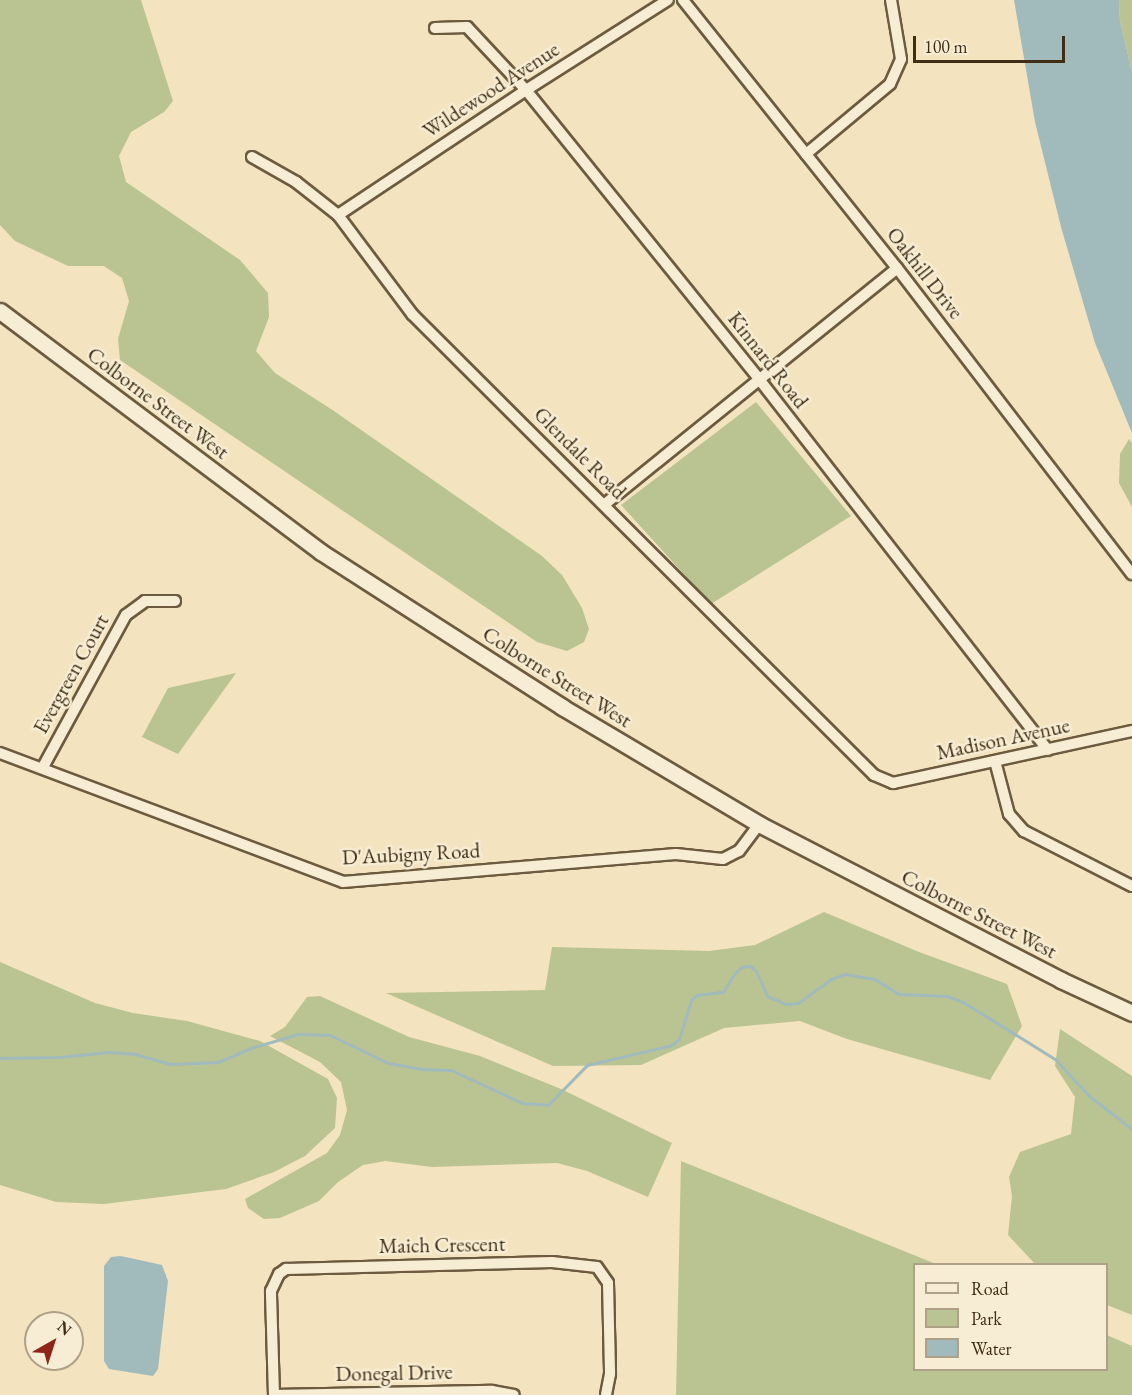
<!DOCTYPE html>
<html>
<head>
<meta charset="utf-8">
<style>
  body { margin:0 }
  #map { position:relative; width:1132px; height:1395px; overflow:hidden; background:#f3e3bf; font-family:"EB Garamond",serif }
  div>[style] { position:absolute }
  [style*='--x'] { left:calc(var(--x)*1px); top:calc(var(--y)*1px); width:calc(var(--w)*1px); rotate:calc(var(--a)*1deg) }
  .green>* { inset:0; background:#bac492 }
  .water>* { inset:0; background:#a1bbbd }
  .stream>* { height:3px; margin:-1.5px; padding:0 1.5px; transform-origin:1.5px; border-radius:1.5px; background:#a1bbbd }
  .roads { filter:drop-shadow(2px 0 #6d5b3f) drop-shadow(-2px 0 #6d5b3f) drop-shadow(0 2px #6d5b3f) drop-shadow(0 -2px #6d5b3f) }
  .minor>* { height:10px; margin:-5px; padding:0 5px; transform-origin:5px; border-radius:5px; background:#f7edd5 }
  .secondary>* { height:15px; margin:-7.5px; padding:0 7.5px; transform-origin:7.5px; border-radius:7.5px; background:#f7edd5 }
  span { translate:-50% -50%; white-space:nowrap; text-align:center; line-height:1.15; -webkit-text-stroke:5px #f7edd5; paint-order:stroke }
  .street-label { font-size:21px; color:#402e14 }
  .legend { position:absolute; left:913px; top:1263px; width:195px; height:108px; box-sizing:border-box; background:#f7edd5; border:2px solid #aea188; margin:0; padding:8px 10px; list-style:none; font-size:18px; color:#402e14 }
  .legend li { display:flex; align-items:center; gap:12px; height:30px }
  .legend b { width:30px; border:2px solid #aea188 }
  .north { position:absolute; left:24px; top:1311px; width:60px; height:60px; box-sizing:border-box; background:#f7edd5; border:2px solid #aea188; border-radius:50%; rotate:39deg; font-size:16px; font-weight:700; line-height:24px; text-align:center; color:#402e14 }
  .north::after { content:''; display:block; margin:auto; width:21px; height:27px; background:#8f2418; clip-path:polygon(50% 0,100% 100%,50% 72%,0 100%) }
  .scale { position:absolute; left:913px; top:36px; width:152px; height:27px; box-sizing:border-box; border:3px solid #402e14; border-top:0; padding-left:8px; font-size:18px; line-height:21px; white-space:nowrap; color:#402e14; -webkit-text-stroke:4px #f7edd5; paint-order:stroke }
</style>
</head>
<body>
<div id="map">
  <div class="green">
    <div style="clip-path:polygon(0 0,141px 0,173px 101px,164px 112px,131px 132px,119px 156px,126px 182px,240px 260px,268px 293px,269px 317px,256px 351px,275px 373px,334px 411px,542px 556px,562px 575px,582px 608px,589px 629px,584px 642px,567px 651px,537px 642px,120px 360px,118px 339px,129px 301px,122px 278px,104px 266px,68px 266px,15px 241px,0 225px)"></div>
    <div style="clip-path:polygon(1119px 0,1132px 0,1132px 72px,1120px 21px)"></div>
    <div style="clip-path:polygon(756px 402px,851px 516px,711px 604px,621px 505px)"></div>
    <div style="clip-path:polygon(1129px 439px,1132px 443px,1132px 507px,1119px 483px,1120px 454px)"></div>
    <div style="clip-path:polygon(236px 673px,178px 754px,142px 737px,168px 688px)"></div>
    <div style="clip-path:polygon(824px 912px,919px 952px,1007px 984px,1022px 1026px,990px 1080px,847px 1039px,800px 1021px,724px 1028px,641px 1065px,553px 1066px,386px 993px,545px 990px,552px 947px,709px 951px,755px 945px)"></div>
    <div style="clip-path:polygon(0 962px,95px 1003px,133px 1013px,187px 1021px,260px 1041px,328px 1079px,337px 1098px,335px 1128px,305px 1156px,274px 1172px,226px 1189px,104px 1204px,56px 1202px,0 1185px)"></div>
    <div style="clip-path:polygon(320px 996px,409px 1037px,480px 1056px,561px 1089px,672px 1143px,648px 1197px,587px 1171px,557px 1163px,432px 1167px,385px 1161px,363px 1165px,338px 1182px,319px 1201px,280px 1218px,264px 1219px,248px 1208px,245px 1199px,327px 1153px,340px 1135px,347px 1110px,341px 1082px,320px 1062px,270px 1036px,285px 1027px,307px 997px)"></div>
    <div style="clip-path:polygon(1060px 1029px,1132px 1076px,1132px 1315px,1107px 1305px,1106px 1264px,1035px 1264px,1008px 1235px,1012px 1196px,1009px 1177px,1020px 1152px,1071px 1134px,1075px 1097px,1055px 1066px)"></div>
    <div style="clip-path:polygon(681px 1161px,936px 1264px,914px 1264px,914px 1370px,1106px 1370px,1107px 1335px,1132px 1346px,1132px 1395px,676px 1395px)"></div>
  </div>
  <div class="water">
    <div style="clip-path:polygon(1014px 0,1119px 0,1120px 21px,1132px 72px,1132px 433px,1095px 343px,1061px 227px,1035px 122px)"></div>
    <div style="clip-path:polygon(121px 1256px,162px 1265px,168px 1281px,158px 1369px,153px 1376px,109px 1369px,104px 1361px,104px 1266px,111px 1257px)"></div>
  </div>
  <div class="stream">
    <div style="--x:0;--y:1058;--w:59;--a:-1"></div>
    <div style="--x:59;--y:1057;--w:50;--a:-5.7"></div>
    <div style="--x:109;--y:1052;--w:26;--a:4"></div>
    <div style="--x:135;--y:1054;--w:37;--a:16"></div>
    <div style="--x:171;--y:1064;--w:47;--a:-2.4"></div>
    <div style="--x:218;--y:1062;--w:36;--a:-23"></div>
    <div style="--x:251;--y:1048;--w:49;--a:-16.6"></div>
    <div style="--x:298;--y:1034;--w:32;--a:2"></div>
    <div style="--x:330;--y:1035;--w:64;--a:25.8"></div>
    <div style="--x:388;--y:1063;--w:34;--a:10"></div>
    <div style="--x:421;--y:1069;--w:30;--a:2"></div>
    <div style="--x:451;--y:1070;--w:78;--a:24.9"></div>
    <div style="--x:522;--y:1103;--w:26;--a:4"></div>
    <div style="--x:548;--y:1105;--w:56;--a:-45.7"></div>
    <div style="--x:587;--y:1065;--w:87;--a:-13.2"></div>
    <div style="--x:672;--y:1045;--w:9;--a:-41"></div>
    <div style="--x:679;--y:1039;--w:41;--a:-72.9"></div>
    <div style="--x:691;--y:1000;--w:8;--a:-40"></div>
    <div style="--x:697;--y:995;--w:26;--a:-7"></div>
    <div style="--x:723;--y:992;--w:22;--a:-58"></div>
    <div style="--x:735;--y:973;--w:8;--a:-45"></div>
    <div style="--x:741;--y:967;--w:9;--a:-6"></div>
    <div style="--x:750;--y:966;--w:8;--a:40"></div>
    <div style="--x:756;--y:971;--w:27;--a:66"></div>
    <div style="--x:767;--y:996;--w:21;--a:23"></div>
    <div style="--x:786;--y:1004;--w:12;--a:-5"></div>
    <div style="--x:798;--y:1003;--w:41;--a:-36"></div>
    <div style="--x:831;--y:979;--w:15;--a:-20"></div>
    <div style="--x:845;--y:974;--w:29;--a:10"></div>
    <div style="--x:874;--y:979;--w:29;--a:31"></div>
    <div style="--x:899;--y:994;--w:48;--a:2.4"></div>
    <div style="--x:947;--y:996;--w:17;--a:21"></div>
    <div style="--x:963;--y:1002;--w:108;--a:31.8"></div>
    <div style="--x:1055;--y:1059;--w:50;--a:47.4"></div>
    <div style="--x:1089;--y:1096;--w:54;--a:37.5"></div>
  </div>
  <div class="roads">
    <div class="minor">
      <div style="--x:683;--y:0;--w:343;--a:51.4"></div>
      <div style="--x:897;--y:268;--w:386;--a:52.5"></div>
      <div style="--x:435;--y:28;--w:32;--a:-2"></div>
      <div style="--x:467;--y:27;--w:86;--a:46.9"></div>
      <div style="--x:526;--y:90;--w:371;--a:51.1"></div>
      <div style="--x:759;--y:379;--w:470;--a:52.1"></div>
      <div style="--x:806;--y:154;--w:109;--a:-39.8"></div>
      <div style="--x:890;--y:84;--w:27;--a:-66"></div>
      <div style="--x:901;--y:59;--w:60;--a:-99.6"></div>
      <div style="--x:252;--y:157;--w:51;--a:29.6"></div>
      <div style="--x:296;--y:182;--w:53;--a:38.2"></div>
      <div style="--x:338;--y:215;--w:124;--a:53.2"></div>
      <div style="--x:412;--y:314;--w:653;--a:44.94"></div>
      <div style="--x:874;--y:775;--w:21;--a:23"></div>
      <div style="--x:893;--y:783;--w:245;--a:-12.3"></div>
      <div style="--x:338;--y:215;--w:226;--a:-33.6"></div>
      <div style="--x:526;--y:90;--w:168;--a:-32.4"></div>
      <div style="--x:605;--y:504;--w:375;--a:-38.9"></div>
      <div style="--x:0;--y:753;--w:366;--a:20.6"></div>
      <div style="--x:343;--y:882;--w:334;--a:-4.8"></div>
      <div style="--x:676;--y:854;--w:47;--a:6.1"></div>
      <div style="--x:723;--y:859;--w:18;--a:-27"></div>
      <div style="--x:739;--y:851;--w:34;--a:-53"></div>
      <div style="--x:995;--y:761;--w:55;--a:75.2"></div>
      <div style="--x:1009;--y:814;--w:23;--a:49"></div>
      <div style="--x:1024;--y:831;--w:121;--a:27"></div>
      <div style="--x:43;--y:767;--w:173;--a:-61.4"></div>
      <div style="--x:126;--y:615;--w:24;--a:-36"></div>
      <div style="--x:145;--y:601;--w:30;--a:0"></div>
      <div style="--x:274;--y:1395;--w:104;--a:-91.7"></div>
      <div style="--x:271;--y:1291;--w:19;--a:-65"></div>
      <div style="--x:279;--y:1274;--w:9;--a:-36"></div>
      <div style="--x:286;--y:1269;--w:266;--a:-1.5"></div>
      <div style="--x:552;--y:1262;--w:45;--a:6.3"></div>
      <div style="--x:597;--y:1267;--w:19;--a:55"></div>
      <div style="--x:608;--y:1283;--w:91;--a:88.7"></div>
      <div style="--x:610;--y:1374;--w:21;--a:101"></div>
      <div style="--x:274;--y:1395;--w:218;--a:-1.1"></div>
      <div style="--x:492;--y:1391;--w:22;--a:10"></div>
    </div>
    <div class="secondary">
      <div style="--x:0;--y:311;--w:401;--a:36.9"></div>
      <div style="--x:321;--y:552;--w:287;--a:32.7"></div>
      <div style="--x:562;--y:707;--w:229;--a:30.7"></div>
      <div style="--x:759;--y:824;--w:340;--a:27.3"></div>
      <div style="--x:1061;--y:980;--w:78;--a:24.9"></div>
    </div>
  </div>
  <div class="street-label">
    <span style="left:491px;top:90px;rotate:-33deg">Wildewood Avenue</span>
    <span style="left:925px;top:273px;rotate:52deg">Oakhill Drive</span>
    <span style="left:768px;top:360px;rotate:52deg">Kinnard Road</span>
    <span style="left:158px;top:403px;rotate:37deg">Colborne Street West</span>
    <span style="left:580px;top:453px;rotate:45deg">Glendale Road</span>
    <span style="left:71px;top:674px;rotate:-61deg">Evergreen Court</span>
    <span style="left:557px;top:677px;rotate:32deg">Colborne Street West</span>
    <span style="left:1003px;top:739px;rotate:-12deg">Madison Avenue</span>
    <span style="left:411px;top:854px;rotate:-3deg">D'Aubigny Road</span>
    <span style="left:979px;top:914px;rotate:27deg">Colborne Street West</span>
    <span style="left:442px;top:1245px;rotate:-1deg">Maich Crescent</span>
    <span style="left:394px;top:1373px;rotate:-1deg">Donegal Drive</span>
  </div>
  <ul class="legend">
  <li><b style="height:8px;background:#f7edd5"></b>Road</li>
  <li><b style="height:16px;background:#bac492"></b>Park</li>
  <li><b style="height:16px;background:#a1bbbd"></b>Water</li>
  </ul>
  <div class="north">N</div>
  <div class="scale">100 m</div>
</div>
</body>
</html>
